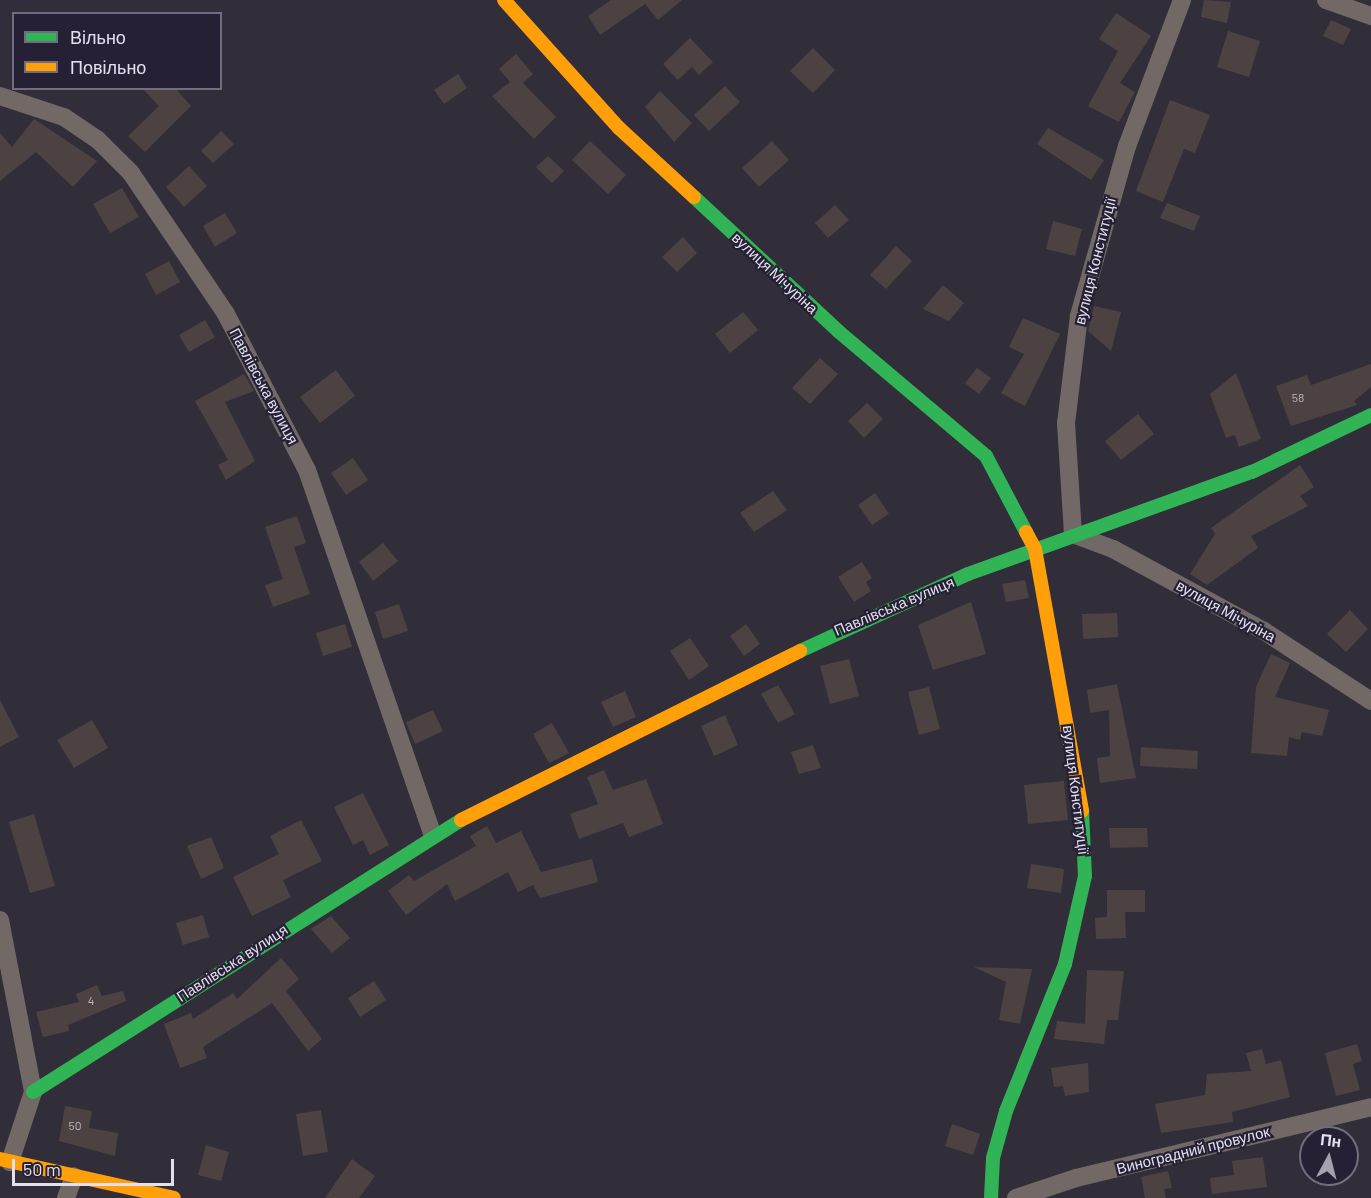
<!DOCTYPE html>
<html>
<head>
<meta charset="utf-8">
<style>
  body { margin:0 }
  #map { position:relative; width:1371px; height:1198px; overflow:hidden; background:#312e3a; font-family:Barlow,sans-serif }
  div>[style] { position:absolute }
  [style*='--x'] { left:calc(var(--x)*1px); top:calc(var(--y)*1px); width:calc(var(--w)*1px); rotate:calc(var(--a)*1deg) }
  .building>* { inset:0; background:#4c4242 }
  .street>* { height:18px; margin:-9px; padding:0 9px; transform-origin:9px; border-radius:9px; background:#726967 }
  .fast>* { height:14px; margin:-7px; padding:0 7px; transform-origin:7px; border-radius:7px; background:#30b455 }
  .slow>* { height:14px; margin:-7px; padding:0 7px; transform-origin:7px; border-radius:7px; background:#ff9f0a }
  span { translate:-50% -50%; white-space:nowrap; text-align:center; line-height:1.15; -webkit-text-stroke:4.5px #262034; paint-order:stroke }
  .number-label { font-size:12px; color:#bdb8c3 }
  .number-label span { -webkit-text-stroke-width:0 }
  .street-label { font-size:15px; color:#e3e0ee }
  .legend { position:absolute; left:12px; top:12px; width:210px; height:78px; box-sizing:border-box; background:#262034; border:2px solid #726d7e; margin:0; padding:8px 10px; list-style:none; font-size:18px; color:#e3e0ee }
  .legend li { display:flex; align-items:center; gap:12px; height:30px }
  .legend b { width:30px; border:2px solid #726d7e }
  .north { position:absolute; left:1299px; top:1126px; width:60px; height:60px; box-sizing:border-box; background:#262034; border:2px solid #726d7e; border-radius:50%; rotate:7deg; font-size:16px; font-weight:700; line-height:24px; text-align:center; color:#e3e0ee }
  .north::after { content:''; display:block; margin:auto; width:21px; height:27px; background:#a5a2af; clip-path:polygon(50% 0,100% 100%,50% 72%,0 100%) }
  .scale { position:absolute; left:12px; top:1159px; width:162px; height:27px; box-sizing:border-box; border:3px solid #e3e0ee; border-top:0; padding-left:8px; font-size:18px; line-height:21px; white-space:nowrap; color:#e3e0ee; -webkit-text-stroke:4px #262034; paint-order:stroke }
</style>
</head>
<body>
<div id="map">
  <div class="building">
    <div style="clip-path:polygon(611px 0,682px 0,658px 20px,645px 4px,600px 35px,588px 16px)"></div>
    <div style="clip-path:polygon(1204px 0,1231px 2px,1227px 23px,1201px 17px)"></div>
    <div style="clip-path:polygon(1116px 13px,1151px 36px,1120px 83px,1135px 92px,1119px 122px,1088px 106px,1118px 51px,1099px 39px)"></div>
    <div style="clip-path:polygon(1331px 20px,1351px 29px,1343px 45px,1323px 36px)"></div>
    <div style="clip-path:polygon(1228px 31px,1260px 41px,1249px 77px,1217px 67px)"></div>
    <div style="clip-path:polygon(690px 38px,713px 62px,699px 75px,692px 67px,678px 80px,663px 64px)"></div>
    <div style="clip-path:polygon(813px 48px,835px 70px,813px 93px,790px 71px)"></div>
    <div style="clip-path:polygon(516px 54px,533px 74px,523px 83px,556px 117px,534px 139px,492px 96px,510px 82px,499px 69px)"></div>
    <div style="clip-path:polygon(458px 74px,467px 88px,444px 104px,434px 90px)"></div>
    <div style="clip-path:polygon(725px 86px,740px 102px,709px 131px,694px 115px)"></div>
    <div style="clip-path:polygon(142px 88px,175px 88px,191px 106px,145px 152px,128px 136px,159px 106px)"></div>
    <div style="clip-path:polygon(660px 91px,692px 123px,674px 142px,645px 107px)"></div>
    <div style="clip-path:polygon(1170px 100px,1210px 115px,1195px 153px,1184px 149px,1163px 202px,1136px 191px)"></div>
    <div style="clip-path:polygon(34px 119px,97px 161px,73px 187px,36px 152px,0 181px,0 133px,12px 147px)"></div>
    <div style="clip-path:polygon(1048px 128px,1104px 160px,1091px 180px,1037px 144px)"></div>
    <div style="clip-path:polygon(221px 131px,234px 144px,213px 163px,201px 151px)"></div>
    <div style="clip-path:polygon(590px 141px,626px 175px,608px 194px,572px 160px)"></div>
    <div style="clip-path:polygon(772px 141px,789px 160px,759px 187px,742px 168px)"></div>
    <div style="clip-path:polygon(548px 156px,564px 171px,552px 183px,536px 167px)"></div>
    <div style="clip-path:polygon(189px 166px,207px 186px,184px 207px,166px 187px)"></div>
    <div style="clip-path:polygon(122px 188px,139px 217px,110px 233px,93px 204px)"></div>
    <div style="clip-path:polygon(1167px 203px,1200px 216px,1194px 231px,1160px 218px)"></div>
    <div style="clip-path:polygon(835px 205px,849px 220px,828px 238px,815px 223px)"></div>
    <div style="clip-path:polygon(225px 213px,237px 233px,215px 247px,203px 226px)"></div>
    <div style="clip-path:polygon(1053px 221px,1082px 229px,1075px 256px,1046px 249px)"></div>
    <div style="clip-path:polygon(683px 237px,697px 253px,677px 272px,662px 257px)"></div>
    <div style="clip-path:polygon(896px 246px,912px 261px,886px 289px,870px 275px)"></div>
    <div style="clip-path:polygon(169px 261px,180px 282px,156px 295px,145px 274px)"></div>
    <div style="clip-path:polygon(943px 285px,964px 303px,949px 321px,923px 309px)"></div>
    <div style="clip-path:polygon(1094px 306px,1121px 312px,1111px 351px,1088px 331px)"></div>
    <div style="clip-path:polygon(743px 312px,758px 330px,730px 353px,715px 334px)"></div>
    <div style="clip-path:polygon(1023px 318px,1060px 334px,1025px 406px,1001px 393px,1024px 354px,1009px 347px)"></div>
    <div style="clip-path:polygon(205px 320px,215px 337px,189px 352px,179px 335px)"></div>
    <div style="clip-path:polygon(820px 358px,838px 374px,810px 404px,792px 388px)"></div>
    <div style="clip-path:polygon(1371px 364px,1371px 387px,1354px 401px,1357px 405px,1291px 426px,1276px 386px,1307px 375px,1311px 385px)"></div>
    <div style="clip-path:polygon(977px 368px,991px 378px,979px 394px,965px 383px)"></div>
    <div style="clip-path:polygon(336px 370px,355px 396px,320px 423px,300px 397px)"></div>
    <div style="clip-path:polygon(1236px 373px,1261px 439px,1239px 447px,1235px 435px,1226px 438px,1210px 394px)"></div>
    <div style="clip-path:polygon(244px 374px,254px 391px,225px 402px,255px 461px,226px 480px,218px 465px,228px 460px,195px 401px)"></div>
    <div style="clip-path:polygon(867px 403px,883px 419px,864px 438px,848px 421px)"></div>
    <div style="clip-path:polygon(1138px 414px,1154px 434px,1121px 460px,1105px 441px)"></div>
    <div style="clip-path:polygon(353px 458px,368px 480px,346px 495px,331px 473px)"></div>
    <div style="clip-path:polygon(1300px 465px,1314px 487px,1300px 496px,1308px 506px,1251px 536px,1258px 548px,1207px 585px,1190px 574px,1215px 534px,1211px 528px)"></div>
    <div style="clip-path:polygon(773px 491px,787px 510px,754px 532px,740px 513px)"></div>
    <div style="clip-path:polygon(875px 493px,889px 514px,872px 525px,858px 505px)"></div>
    <div style="clip-path:polygon(297px 516px,306px 543px,294px 547px,310px 594px,273px 607px,265px 585px,283px 579px,265px 527px)"></div>
    <div style="clip-path:polygon(383px 543px,398px 561px,373px 581px,359px 562px)"></div>
    <div style="clip-path:polygon(862px 562px,872px 578px,866px 582px,871px 591px,854px 602px,838px 577px)"></div>
    <div style="clip-path:polygon(1025px 580px,1029px 598px,1006px 602px,1002px 584px)"></div>
    <div style="clip-path:polygon(971px 602px,986px 654px,933px 670px,918px 625px)"></div>
    <div style="clip-path:polygon(399px 604px,408px 631px,383px 639px,375px 612px)"></div>
    <div style="clip-path:polygon(1350px 610px,1368px 629px,1346px 652px,1327px 634px)"></div>
    <div style="clip-path:polygon(1117px 613px,1118px 637px,1083px 639px,1082px 614px)"></div>
    <div style="clip-path:polygon(345px 624px,352px 647px,323px 656px,316px 633px)"></div>
    <div style="clip-path:polygon(746px 624px,760px 644px,744px 656px,730px 636px)"></div>
    <div style="clip-path:polygon(690px 638px,709px 666px,689px 680px,670px 651px)"></div>
    <div style="clip-path:polygon(1271px 654px,1290px 663px,1275px 697px,1329px 710px,1322px 736px,1302px 732px,1300px 740px,1289px 737px,1287px 756px,1251px 753px,1256px 687px)"></div>
    <div style="clip-path:polygon(849px 659px,859px 696px,830px 704px,820px 666px)"></div>
    <div style="clip-path:polygon(1117px 684px,1136px 778px,1100px 783px,1097px 758px,1110px 756px,1109px 710px,1090px 713px,1087px 690px)"></div>
    <div style="clip-path:polygon(778px 685px,795px 714px,778px 723px,761px 694px)"></div>
    <div style="clip-path:polygon(929px 687px,940px 729px,919px 735px,908px 692px)"></div>
    <div style="clip-path:polygon(625px 691px,636px 717px,613px 727px,601px 702px)"></div>
    <div style="clip-path:polygon(0 700px,19px 737px,0 747px)"></div>
    <div style="clip-path:polygon(433px 710px,443px 731px,415px 744px,406px 722px)"></div>
    <div style="clip-path:polygon(725px 715px,738px 745px,714px 756px,701px 726px)"></div>
    <div style="clip-path:polygon(92px 720px,108px 748px,74px 768px,57px 740px)"></div>
    <div style="clip-path:polygon(552px 723px,569px 753px,549px 763px,533px 734px)"></div>
    <div style="clip-path:polygon(813px 745px,821px 768px,799px 774px,791px 752px)"></div>
    <div style="clip-path:polygon(1141px 747px,1198px 751px,1197px 769px,1140px 766px)"></div>
    <div style="clip-path:polygon(604px 770px,613px 790px,646px 779px,663px 824px,629px 837px,623px 823px,579px 839px,570px 814px,598px 804px,587px 777px)"></div>
    <div style="clip-path:polygon(1064px 781px,1068px 820px,1028px 824px,1024px 785px)"></div>
    <div style="clip-path:polygon(363px 793px,389px 845px,370px 855px,363px 840px,353px 845px,334px 807px)"></div>
    <div style="clip-path:polygon(34px 814px,55px 886px,30px 893px,9px 822px)"></div>
    <div style="clip-path:polygon(301px 820px,322px 861px,283px 880px,291px 897px,252px 916px,233px 877px,279px 854px,270px 836px)"></div>
    <div style="clip-path:polygon(487px 826px,496px 843px,521px 831px,541px 872px,592px 859px,598px 882px,540px 898px,533px 885px,518px 892px,508px 872px,455px 901px,447px 884px,406px 915px,388px 891px,409px 875px,414px 881px,476px 846px,470px 836px)"></div>
    <div style="clip-path:polygon(1109px 828px,1147px 828px,1148px 847px,1110px 848px)"></div>
    <div style="clip-path:polygon(211px 837px,224px 868px,201px 879px,187px 846px)"></div>
    <div style="clip-path:polygon(1031px 864px,1064px 869px,1061px 893px,1027px 888px)"></div>
    <div style="clip-path:polygon(1107px 890px,1145px 890px,1145px 912px,1125px 912px,1126px 938px,1096px 939px,1095px 918px,1107px 917px)"></div>
    <div style="clip-path:polygon(203px 915px,209px 937px,183px 945px,176px 923px)"></div>
    <div style="clip-path:polygon(331px 916px,350px 938px,332px 953px,311px 929px)"></div>
    <div style="clip-path:polygon(281px 958px,299px 979px,286px 991px,322px 1039px,308px 1051px,272px 1003px,203px 1047px,207px 1058px,180px 1068px,164px 1024px,191px 1013px,193px 1019px,233px 993px,237px 999px)"></div>
    <div style="clip-path:polygon(974px 967px,1032px 969px,1020px 1024px,999px 1020px,1006px 982px)"></div>
    <div style="clip-path:polygon(1087px 970px,1124px 971px,1118px 1020px,1107px 1020px,1104px 1044px,1054px 1039px,1057px 1021px,1085px 1024px)"></div>
    <div style="clip-path:polygon(374px 981px,386px 1000px,360px 1017px,348px 998px)"></div>
    <div style="clip-path:polygon(97px 985px,102px 996px,123px 991px,126px 1001px,68px 1025px,69px 1031px,43px 1037px,36px 1012px,79px 1002px,76px 994px)"></div>
    <div style="clip-path:polygon(1357px 1044px,1362px 1061px,1353px 1064px,1360px 1090px,1336px 1096px,1325px 1053px)"></div>
    <div style="clip-path:polygon(1262px 1049px,1266px 1064px,1281px 1060px,1290px 1097px,1232px 1112px,1233px 1122px,1161px 1133px,1155px 1104px,1205px 1095px,1207px 1074px,1251px 1071px,1246px 1053px)"></div>
    <div style="clip-path:polygon(1088px 1063px,1089px 1092px,1065px 1096px,1063px 1086px,1054px 1087px,1051px 1068px)"></div>
    <div style="clip-path:polygon(65px 1106px,92px 1111px,89px 1128px,118px 1133px,115px 1156px,59px 1141px)"></div>
    <div style="clip-path:polygon(321px 1110px,328px 1152px,303px 1156px,296px 1114px)"></div>
    <div style="clip-path:polygon(952px 1124px,980px 1134px,973px 1155px,945px 1146px)"></div>
    <div style="clip-path:polygon(206px 1145px,229px 1152px,221px 1181px,198px 1175px)"></div>
    <div style="clip-path:polygon(1263px 1157px,1267px 1187px,1212px 1194px,1210px 1178px,1234px 1175px,1232px 1161px)"></div>
    <div style="clip-path:polygon(352px 1159px,375px 1176px,359px 1198px,325px 1198px)"></div>
    <div style="clip-path:polygon(1168px 1171px,1172px 1188px,1164px 1189px,1166px 1198px,1145px 1198px,1141px 1177px)"></div>
  </div>
  <div class="street">
    <div style="--x:1182;--y:0;--w:156;--a:110.6"></div>
    <div style="--x:1127;--y:146;--w:177;--a:105.8"></div>
    <div style="--x:1079;--y:316;--w:108;--a:96.9"></div>
    <div style="--x:1066;--y:423;--w:111;--a:86.4"></div>
    <div style="--x:1073;--y:534;--w:43;--a:20.6"></div>
    <div style="--x:1113;--y:549;--w:172;--a:28.5"></div>
    <div style="--x:1264;--y:631;--w:128;--a:33.2"></div>
    <div style="--x:1326;--y:0;--w:48;--a:19.6"></div>
    <div style="--x:0;--y:96;--w:67;--a:18.2"></div>
    <div style="--x:64;--y:117;--w:41;--a:34.1"></div>
    <div style="--x:98;--y:140;--w:47;--a:45"></div>
    <div style="--x:131;--y:173;--w:170;--a:56"></div>
    <div style="--x:226;--y:314;--w:176;--a:62.6"></div>
    <div style="--x:307;--y:470;--w:385;--a:71"></div>
    <div style="--x:0;--y:920;--w:175;--a:79.1"></div>
    <div style="--x:33;--y:1092;--w:74;--a:108.2"></div>
    <div style="--x:66;--y:1198;--w:23;--a:-70"></div>
    <div style="--x:1016;--y:1198;--w:63;--a:-18.4"></div>
    <div style="--x:1076;--y:1178;--w:303;--a:-13.5"></div>
  </div>
  <div class="fast">
    <div style="--x:694;--y:197;--w:197;--a:42.9"></div>
    <div style="--x:838;--y:331;--w:194;--a:40.2"></div>
    <div style="--x:986;--y:456;--w:86;--a:62.2"></div>
    <div style="--x:800;--y:651;--w:185;--a:-24.6"></div>
    <div style="--x:968;--y:574;--w:302;--a:-19.8"></div>
    <div style="--x:1252;--y:472;--w:132;--a:-25.6"></div>
    <div style="--x:33;--y:1092;--w:507;--a:-32.44"></div>
    <div style="--x:991;--y:1198;--w:40;--a:-87.1"></div>
    <div style="--x:993;--y:1158;--w:49;--a:-74.5"></div>
    <div style="--x:1006;--y:1111;--w:158;--a:-68.1"></div>
    <div style="--x:1065;--y:964;--w:90;--a:-77.2"></div>
    <div style="--x:1085;--y:876;--w:65;--a:-92.6"></div>
  </div>
  <div class="slow">
    <div style="--x:504;--y:0;--w:172;--a:48.1"></div>
    <div style="--x:619;--y:128;--w:102;--a:42.6"></div>
    <div style="--x:1026;--y:532;--w:19;--a:62"></div>
    <div style="--x:1035;--y:549;--w:266;--a:79.8"></div>
    <div style="--x:461;--y:820;--w:379;--a:-26.5"></div>
    <div style="--x:0;--y:1159;--w:178;--a:12.6"></div>
  </div>
  <div class="number-label">
    <span style="left:1298px;top:398px">58</span>
    <span style="left:91px;top:1001px">4</span>
    <span style="left:75px;top:1126px">50</span>
  </div>
  <div class="street-label">
    <span style="left:1095px;top:261px;rotate:-76deg">вулиця Конституції</span>
    <span style="left:775px;top:273px;rotate:43deg">вулиця Мічуріна</span>
    <span style="left:264px;top:386px;rotate:62deg">Павлівська вулиця</span>
    <span style="left:894px;top:606px;rotate:-23deg">Павлівська вулиця</span>
    <span style="left:1226px;top:611px;rotate:29deg">вулиця Мічуріна</span>
    <span style="left:1076px;top:790px;rotate:83deg">вулиця Конституції</span>
    <span style="left:232px;top:963px;rotate:-33deg">Павлівська вулиця</span>
    <span style="left:1193px;top:1150px;rotate:-14deg">Виноградний провулок</span>
  </div>
  <ul class="legend">
  <li><b style="height:8px;background:#30b455"></b>Вільно</li>
  <li><b style="height:8px;background:#ff9f0a"></b>Повільно</li>
  </ul>
  <div class="north">Пн</div>
  <div class="scale">50 m</div>
</div>
</body>
</html>
